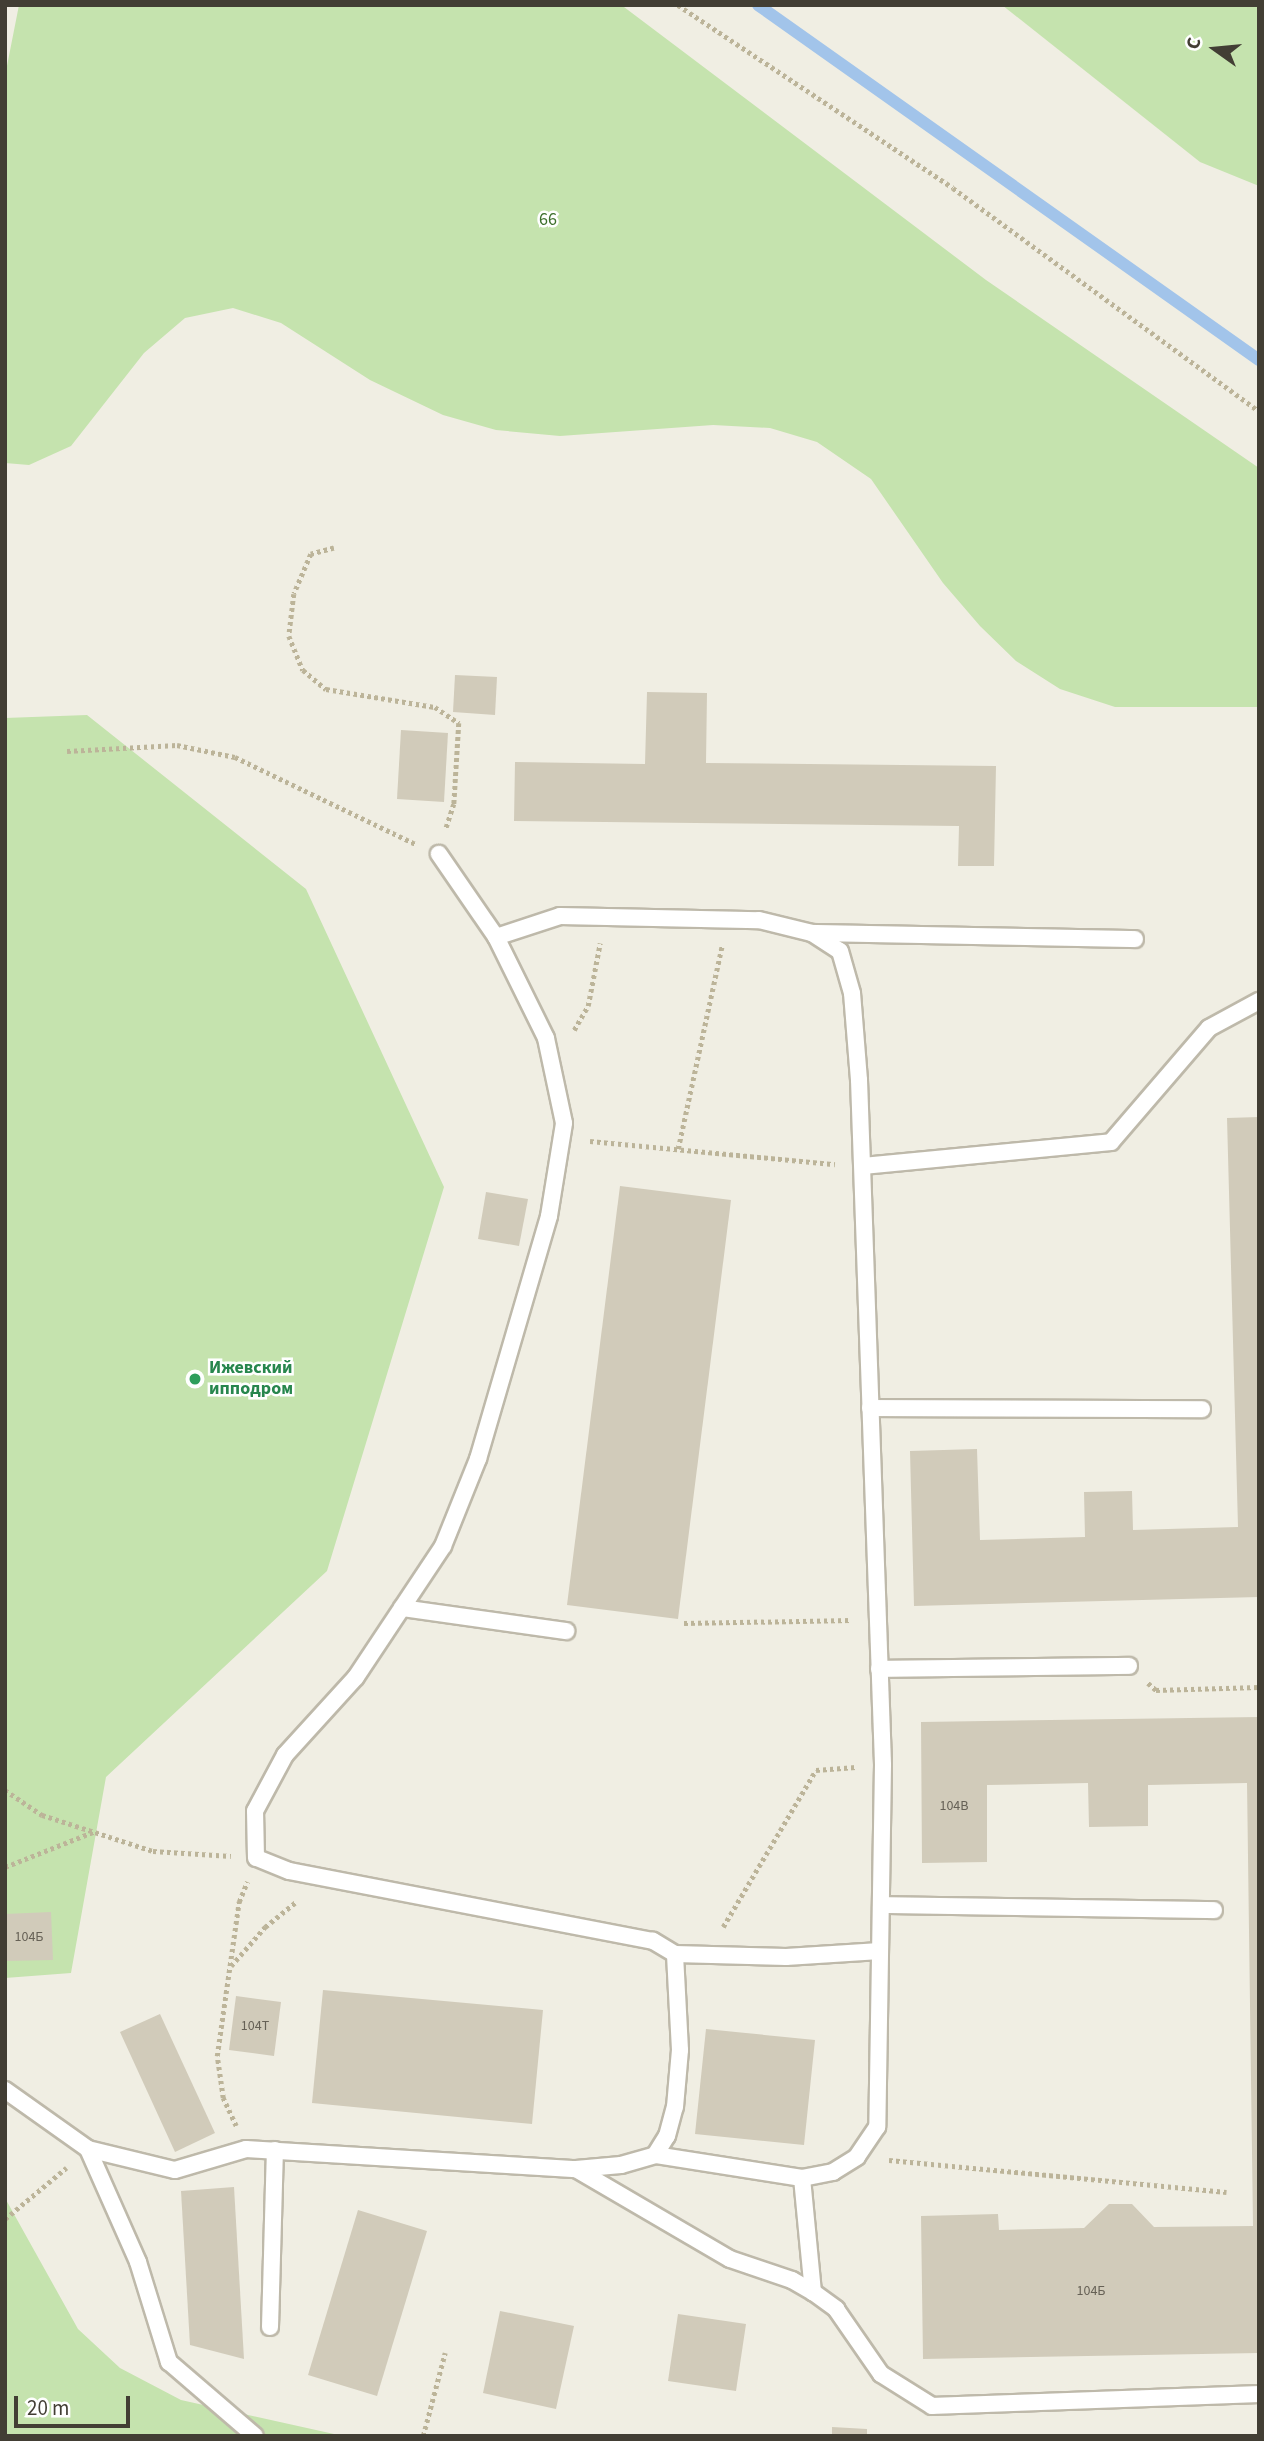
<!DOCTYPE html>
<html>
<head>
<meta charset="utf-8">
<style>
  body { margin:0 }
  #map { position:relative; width:1264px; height:2441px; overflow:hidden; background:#f0eee3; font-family:"Source Sans 3",sans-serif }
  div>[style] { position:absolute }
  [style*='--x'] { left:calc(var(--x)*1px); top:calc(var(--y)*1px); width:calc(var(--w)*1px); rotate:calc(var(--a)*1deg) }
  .green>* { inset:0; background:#c5e3ae }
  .stream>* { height:12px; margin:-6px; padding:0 6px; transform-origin:6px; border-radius:6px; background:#a2c4ea }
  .building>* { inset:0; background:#d1cbba }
  .path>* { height:4.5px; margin-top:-2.25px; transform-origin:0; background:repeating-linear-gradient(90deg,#bcb499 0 3.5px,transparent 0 7px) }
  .roads { filter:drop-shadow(2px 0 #beb9aa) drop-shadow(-2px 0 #beb9aa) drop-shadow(0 2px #beb9aa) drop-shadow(0 -2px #beb9aa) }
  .lane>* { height:16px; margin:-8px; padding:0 8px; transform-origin:8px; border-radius:8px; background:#fff }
  .dots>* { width:19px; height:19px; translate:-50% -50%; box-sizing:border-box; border:4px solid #fff; border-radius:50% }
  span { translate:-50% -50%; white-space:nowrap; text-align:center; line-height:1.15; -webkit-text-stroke:5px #fff; paint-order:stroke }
  .number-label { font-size:14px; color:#666156 }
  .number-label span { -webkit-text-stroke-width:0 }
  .park-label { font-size:18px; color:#3d6f2c }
  .leisure-label { font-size:18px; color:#27864d; font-weight:700 }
  .left { translate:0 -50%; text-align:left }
  .frame { position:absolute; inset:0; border:7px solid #423e34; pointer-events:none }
  .north { position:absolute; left:1180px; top:14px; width:70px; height:70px; -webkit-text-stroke:5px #fff; paint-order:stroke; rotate:285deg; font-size:19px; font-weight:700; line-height:28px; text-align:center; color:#423e34 }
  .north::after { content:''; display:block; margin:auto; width:24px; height:32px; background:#423e34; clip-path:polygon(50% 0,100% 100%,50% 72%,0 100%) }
  .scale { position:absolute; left:14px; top:2396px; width:116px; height:32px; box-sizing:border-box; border:4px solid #423e34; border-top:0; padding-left:9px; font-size:21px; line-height:24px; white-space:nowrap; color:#423e34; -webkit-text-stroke:5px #fff; paint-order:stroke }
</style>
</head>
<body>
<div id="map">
  <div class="green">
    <div style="clip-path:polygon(19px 5px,624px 7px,986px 280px,1259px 468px,1259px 707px,1115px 707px,1060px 689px,1016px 661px,980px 626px,943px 583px,871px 479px,817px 442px,770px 428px,713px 425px,560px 436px,496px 430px,443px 415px,370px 380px,281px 323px,233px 308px,185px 318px,144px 353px,71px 446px,29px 465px,5px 463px,5px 76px)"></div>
    <div style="clip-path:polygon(1002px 5px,1259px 5px,1259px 186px,1200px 162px)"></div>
    <div style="clip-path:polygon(87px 715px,306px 889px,444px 1187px,327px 1571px,106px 1777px,71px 1973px,5px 1978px,5px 718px)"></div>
    <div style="clip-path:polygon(5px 2198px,78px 2329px,120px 2368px,181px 2400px,343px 2436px,5px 2436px)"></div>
  </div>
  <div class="stream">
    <div style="--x:758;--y:5;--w:614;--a:35.32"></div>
  </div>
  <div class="building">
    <div style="clip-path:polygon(455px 675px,497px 677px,495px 715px,453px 712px)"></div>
    <div style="clip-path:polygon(647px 692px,707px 693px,706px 763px,996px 766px,994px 866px,958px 866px,959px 826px,514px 821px,515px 762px,645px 764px)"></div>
    <div style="clip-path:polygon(401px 730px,448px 733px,444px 802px,397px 799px)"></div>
    <div style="clip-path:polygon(1259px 1117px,1259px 1597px,914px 1606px,910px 1451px,977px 1449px,980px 1540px,1085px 1537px,1084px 1492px,1132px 1491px,1133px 1530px,1238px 1527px,1227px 1118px)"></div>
    <div style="clip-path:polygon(620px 1186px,731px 1200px,678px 1619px,567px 1605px)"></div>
    <div style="clip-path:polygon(486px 1192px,528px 1199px,519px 1246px,478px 1239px)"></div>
    <div style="clip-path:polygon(1259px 1717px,1259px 2353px,923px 2359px,921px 2216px,998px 2214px,999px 2230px,1084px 2228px,1109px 2204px,1132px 2204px,1154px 2227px,1253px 2226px,1247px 1783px,1148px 1785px,1148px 1826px,1089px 1827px,1088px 1783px,987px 1785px,987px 1862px,922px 1863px,921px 1722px)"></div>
    <div style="clip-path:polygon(51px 1912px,53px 1960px,5px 1961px,5px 1914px)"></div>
    <div style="clip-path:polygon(323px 1990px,543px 2010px,532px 2124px,312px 2103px)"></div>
    <div style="clip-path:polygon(236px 1996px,281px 2002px,274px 2056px,229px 2050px)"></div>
    <div style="clip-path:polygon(160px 2014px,215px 2133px,175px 2152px,120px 2032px)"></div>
    <div style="clip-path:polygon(706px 2029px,815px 2040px,804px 2145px,695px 2134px)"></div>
    <div style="clip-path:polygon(234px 2187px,244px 2359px,190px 2345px,181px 2191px)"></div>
    <div style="clip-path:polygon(358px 2210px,427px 2231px,377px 2396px,308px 2375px)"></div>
    <div style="clip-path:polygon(500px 2311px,574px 2326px,556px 2409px,483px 2393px)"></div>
    <div style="clip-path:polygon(678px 2314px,746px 2324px,736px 2391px,668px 2381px)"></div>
    <div style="clip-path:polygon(832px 2427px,867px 2429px,867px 2436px,832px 2436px)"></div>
  </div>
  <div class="path">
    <div style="--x:678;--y:5;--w:330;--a:33.6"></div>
    <div style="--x:953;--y:188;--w:379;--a:36.1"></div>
    <div style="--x:334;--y:548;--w:24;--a:165"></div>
    <div style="--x:311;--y:554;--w:43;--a:113"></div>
    <div style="--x:294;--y:594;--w:42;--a:96.8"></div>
    <div style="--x:289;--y:636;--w:37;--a:68"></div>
    <div style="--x:303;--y:670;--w:30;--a:40"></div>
    <div style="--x:326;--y:689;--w:110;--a:9.4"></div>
    <div style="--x:435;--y:707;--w:29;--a:34"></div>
    <div style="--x:459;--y:723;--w:81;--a:93.5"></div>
    <div style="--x:454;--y:804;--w:26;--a:108"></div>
    <div style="--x:67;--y:751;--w:110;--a:-3.1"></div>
    <div style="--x:177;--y:745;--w:59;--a:11.7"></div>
    <div style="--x:235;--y:757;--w:201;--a:25.7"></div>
    <div style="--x:574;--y:1030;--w:28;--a:-60"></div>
    <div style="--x:588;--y:1006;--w:64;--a:-79.2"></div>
    <div style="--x:590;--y:1141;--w:246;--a:5.4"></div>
    <div style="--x:678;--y:1149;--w:209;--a:-77.8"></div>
    <div style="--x:684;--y:1623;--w:167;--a:-1"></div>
    <div style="--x:1148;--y:1683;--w:11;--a:41"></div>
    <div style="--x:1156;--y:1690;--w:103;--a:-1.7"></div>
    <div style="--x:5;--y:1790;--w:45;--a:34"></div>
    <div style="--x:42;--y:1815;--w:117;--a:18"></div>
    <div style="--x:153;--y:1851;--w:78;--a:3.7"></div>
    <div style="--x:5;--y:1867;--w:95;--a:-21.7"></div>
    <div style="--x:723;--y:1927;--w:182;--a:-59.4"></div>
    <div style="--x:816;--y:1770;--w:40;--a:-4.3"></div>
    <div style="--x:231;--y:1966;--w:52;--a:-48.9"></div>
    <div style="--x:265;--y:1927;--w:40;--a:-39"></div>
    <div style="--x:236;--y:2126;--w:31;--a:-115"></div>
    <div style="--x:223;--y:2098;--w:42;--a:-98.1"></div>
    <div style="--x:217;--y:2056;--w:156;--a:-81.9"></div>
    <div style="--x:239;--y:1902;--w:22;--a:-68"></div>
    <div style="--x:889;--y:2160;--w:339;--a:5.4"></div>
    <div style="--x:5;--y:2219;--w:80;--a:-39.9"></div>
    <div style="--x:423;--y:2436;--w:86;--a:-75.2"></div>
  </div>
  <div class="roads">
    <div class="lane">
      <div style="--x:812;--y:933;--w:323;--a:1.1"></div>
      <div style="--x:496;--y:937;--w:67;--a:-18.2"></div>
      <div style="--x:560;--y:916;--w:199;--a:1.2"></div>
      <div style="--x:759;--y:920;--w:55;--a:13.8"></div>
      <div style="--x:812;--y:933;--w:33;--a:33"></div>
      <div style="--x:840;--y:951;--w:44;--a:74.1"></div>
      <div style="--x:852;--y:993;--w:87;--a:85.4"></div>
      <div style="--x:859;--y:1080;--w:685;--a:87.99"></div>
      <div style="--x:883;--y:1765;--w:362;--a:90.9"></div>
      <div style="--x:877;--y:2127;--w:36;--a:124"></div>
      <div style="--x:857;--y:2157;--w:28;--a:148"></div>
      <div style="--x:833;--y:2172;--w:32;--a:169"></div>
      <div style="--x:802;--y:2178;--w:149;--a:-171.1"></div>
      <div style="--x:863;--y:1166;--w:249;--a:-5.5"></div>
      <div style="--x:1111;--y:1142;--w:150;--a:-49.3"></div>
      <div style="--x:1209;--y:1028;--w:57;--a:-28.4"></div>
      <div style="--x:870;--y:1408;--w:332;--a:0.2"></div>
      <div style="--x:402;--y:1608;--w:166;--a:8"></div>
      <div style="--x:879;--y:1669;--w:250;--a:-0.7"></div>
      <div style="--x:881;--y:1905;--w:333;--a:0.9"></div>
      <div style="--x:675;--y:1954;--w:111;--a:1.5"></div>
      <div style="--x:786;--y:1957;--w:94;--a:-3.7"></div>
      <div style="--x:5;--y:2090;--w:102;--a:35.4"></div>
      <div style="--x:88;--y:2149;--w:89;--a:13.6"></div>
      <div style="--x:175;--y:2170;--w:74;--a:-16.5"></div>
      <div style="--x:246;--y:2149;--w:331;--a:3.5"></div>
      <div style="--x:576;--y:2169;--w:45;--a:-5.1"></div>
      <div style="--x:621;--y:2165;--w:35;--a:-16"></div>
      <div style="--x:655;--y:2155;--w:22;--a:-58"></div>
      <div style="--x:667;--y:2136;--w:30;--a:-75"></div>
      <div style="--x:675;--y:2107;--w:57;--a:-85"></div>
      <div style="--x:680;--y:2050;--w:96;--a:-93"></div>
      <div style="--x:675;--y:1954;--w:26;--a:-149"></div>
      <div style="--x:653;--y:1941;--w:371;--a:-169.1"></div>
      <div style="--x:289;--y:1871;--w:35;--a:-158"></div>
      <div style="--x:256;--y:1858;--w:47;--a:-91.2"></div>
      <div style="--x:255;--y:1811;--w:64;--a:-61.8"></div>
      <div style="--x:285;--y:1755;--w:105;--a:-47.7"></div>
      <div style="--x:356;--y:1677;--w:157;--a:-56.4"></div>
      <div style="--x:443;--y:1546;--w:94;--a:-68.1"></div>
      <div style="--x:478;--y:1459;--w:253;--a:-73.7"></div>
      <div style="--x:549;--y:1216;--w:94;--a:-80.8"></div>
      <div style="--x:564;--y:1123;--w:87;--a:-102"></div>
      <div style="--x:546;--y:1038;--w:113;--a:-116.3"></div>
      <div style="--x:496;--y:937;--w:101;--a:-124.5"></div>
      <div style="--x:88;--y:2149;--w:124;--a:66.1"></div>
      <div style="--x:138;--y:2262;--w:105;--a:72.8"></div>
      <div style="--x:169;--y:2362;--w:113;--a:40.7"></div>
      <div style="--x:576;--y:2169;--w:178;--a:30.3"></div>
      <div style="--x:730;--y:2259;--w:65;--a:18.7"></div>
      <div style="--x:792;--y:2280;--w:24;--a:30"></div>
      <div style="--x:813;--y:2292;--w:29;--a:36"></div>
      <div style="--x:836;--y:2309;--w:79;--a:55.3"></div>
      <div style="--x:881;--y:2374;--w:60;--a:32.1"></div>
      <div style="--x:932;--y:2406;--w:327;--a:-2.1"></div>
      <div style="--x:802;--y:2178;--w:115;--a:84.5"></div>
      <div style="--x:270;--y:2327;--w:177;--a:-88.4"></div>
    </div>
  </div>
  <div class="dots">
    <div style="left:195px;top:1379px;background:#2e9e5b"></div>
  </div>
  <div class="number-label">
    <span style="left:954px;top:1806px">104В</span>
    <span style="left:29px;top:1937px">104Б</span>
    <span style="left:255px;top:2026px">104Т</span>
    <span style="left:1091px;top:2291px">104Б</span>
  </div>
  <div class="park-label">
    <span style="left:548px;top:220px">66</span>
  </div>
  <div class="leisure-label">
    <span class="left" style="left:209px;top:1379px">Ижевский<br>ипподром</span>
  </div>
  <div class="frame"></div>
  <div class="north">С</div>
  <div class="scale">20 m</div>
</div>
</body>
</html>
